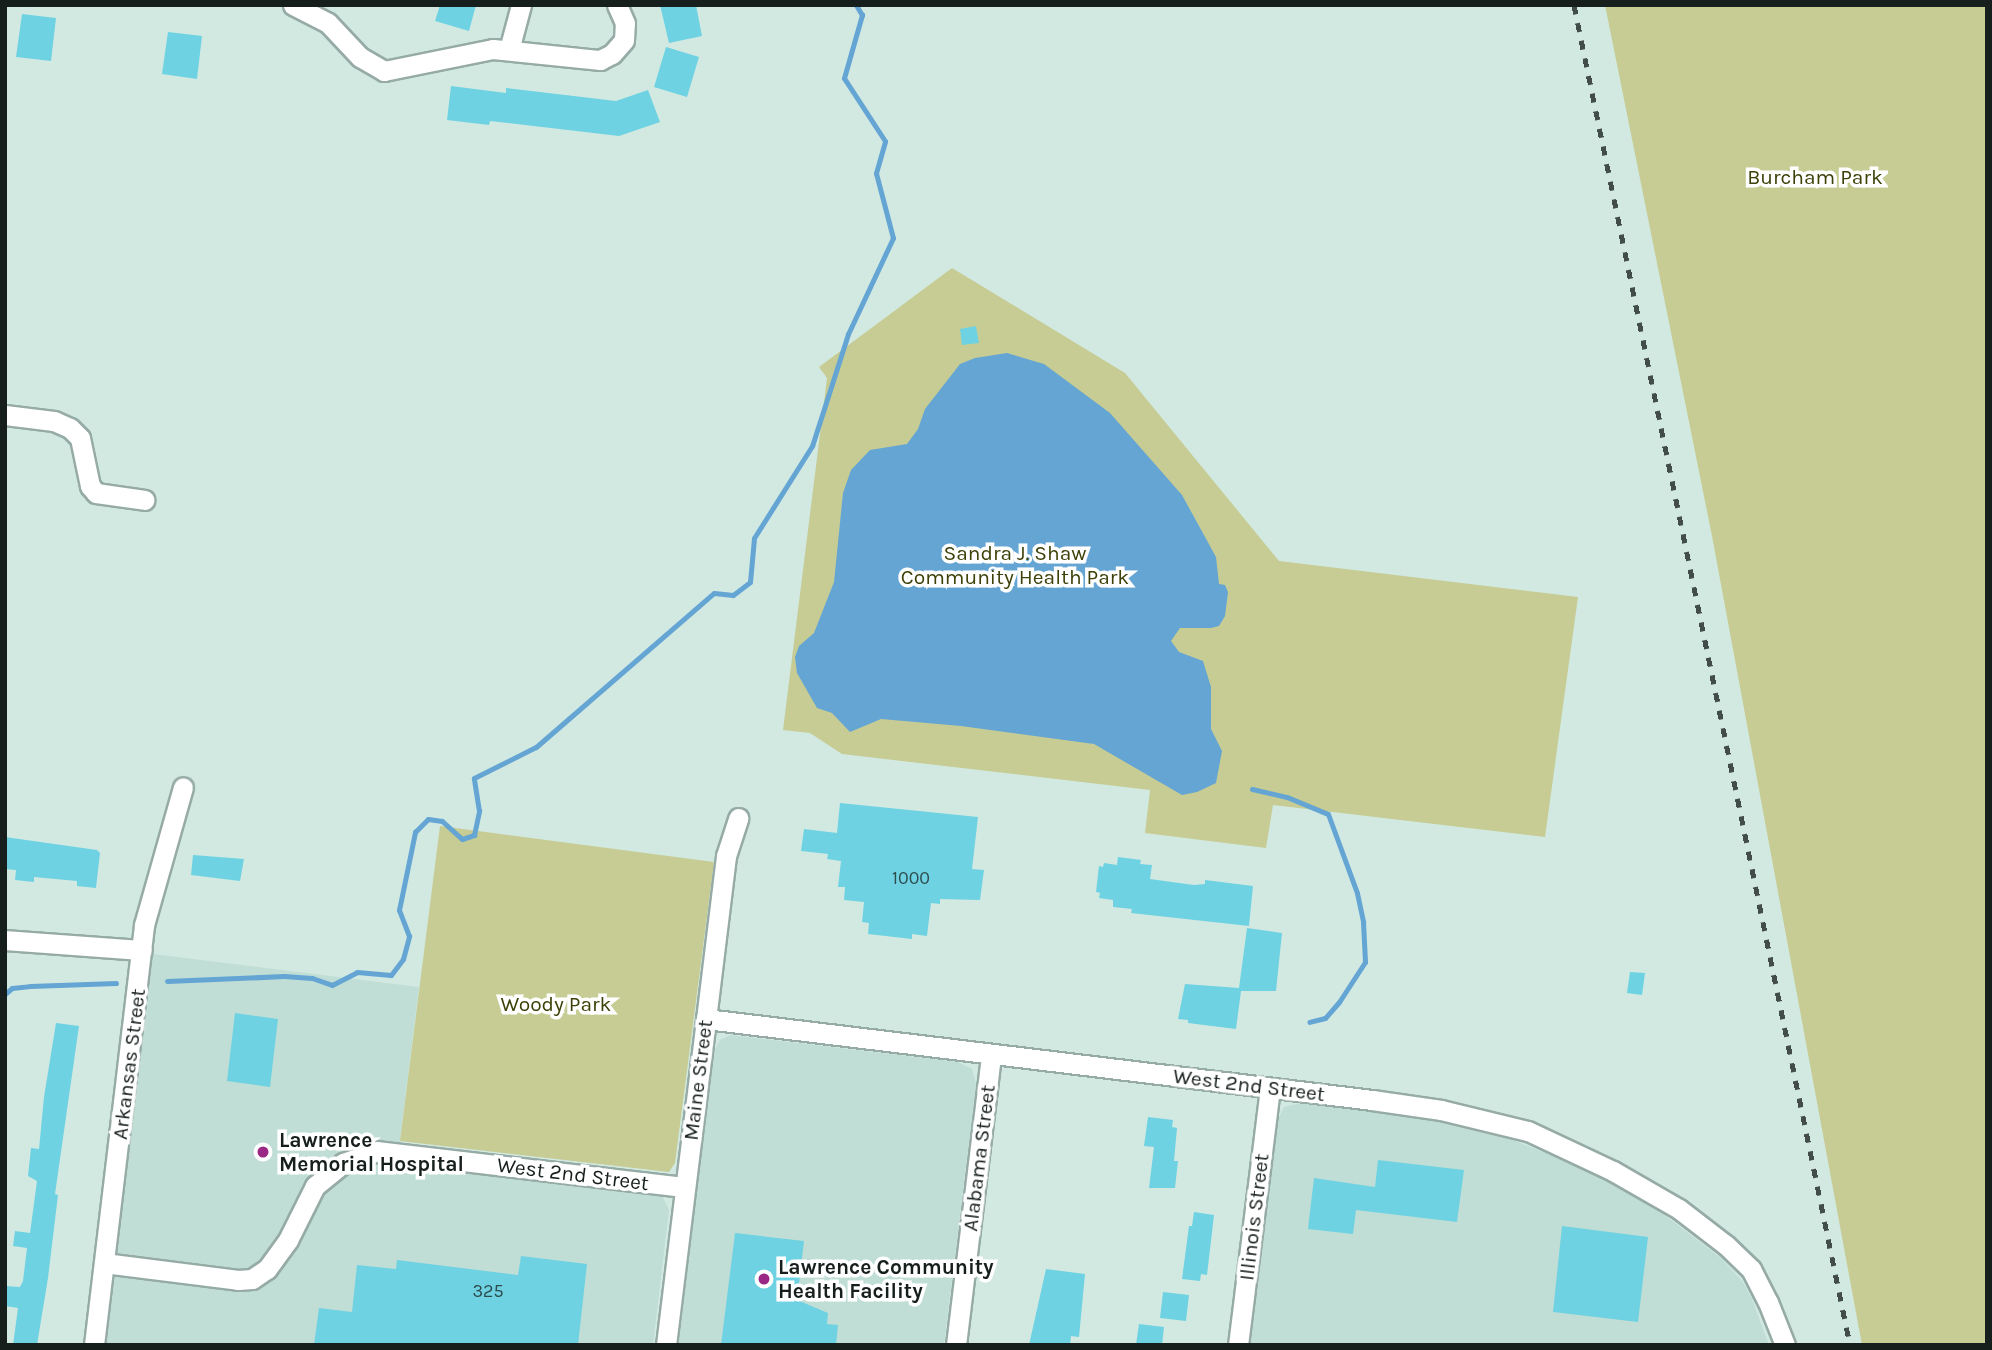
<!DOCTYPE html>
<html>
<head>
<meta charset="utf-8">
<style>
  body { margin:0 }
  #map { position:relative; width:1992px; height:1350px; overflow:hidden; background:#d2e9e2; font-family:Karla,sans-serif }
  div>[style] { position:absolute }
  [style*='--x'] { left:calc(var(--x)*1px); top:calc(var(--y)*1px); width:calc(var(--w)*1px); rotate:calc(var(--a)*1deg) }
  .built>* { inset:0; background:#c0ded6 }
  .green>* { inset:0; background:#c6cc93 }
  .water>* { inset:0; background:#64a5d4 }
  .stream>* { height:5px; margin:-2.5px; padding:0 2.5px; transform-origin:2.5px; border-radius:2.5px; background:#64a5d4 }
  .building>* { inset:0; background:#6ed2e2 }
  .roads { filter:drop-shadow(2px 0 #96aba6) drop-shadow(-2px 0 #96aba6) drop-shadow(0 2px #96aba6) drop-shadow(0 -2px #96aba6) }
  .street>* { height:19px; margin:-9.5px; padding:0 9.5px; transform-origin:9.5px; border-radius:9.5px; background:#fff }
  .rail>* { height:5px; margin-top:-2.5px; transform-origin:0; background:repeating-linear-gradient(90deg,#424d4a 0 9px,transparent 0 18px) }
  .dots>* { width:19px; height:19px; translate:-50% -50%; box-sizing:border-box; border:4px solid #fff; border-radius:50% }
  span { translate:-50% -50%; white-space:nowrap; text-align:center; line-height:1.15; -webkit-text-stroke:7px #fff; paint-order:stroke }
  .number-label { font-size:18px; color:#2d4c4e }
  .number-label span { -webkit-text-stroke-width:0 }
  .park-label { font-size:21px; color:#3d4107 }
  .street-label { font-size:21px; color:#171f1d }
  .poi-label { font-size:21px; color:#171f1d; font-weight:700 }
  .left { translate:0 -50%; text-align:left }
  .frame { position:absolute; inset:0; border:7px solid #171f1d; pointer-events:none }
</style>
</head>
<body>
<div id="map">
  <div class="built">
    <div style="clip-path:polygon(153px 954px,419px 987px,397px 1164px,663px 1197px,669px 1210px,653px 1345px,105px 1345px)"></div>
    <div style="clip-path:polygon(730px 1035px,958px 1062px,972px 1069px,976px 1084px,944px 1345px,678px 1345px,713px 1053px,720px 1040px)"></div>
    <div style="clip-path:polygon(1304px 1102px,1477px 1126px,1596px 1173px,1662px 1213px,1721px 1258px,1743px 1282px,1752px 1299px,1769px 1345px,1248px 1345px,1276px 1123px,1284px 1107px)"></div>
  </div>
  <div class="green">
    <div style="clip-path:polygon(1605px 5px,1987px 5px,1987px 1345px,1862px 1345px,1712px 536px)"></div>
    <div style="clip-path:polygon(952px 268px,1125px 373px,1279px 561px,1578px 597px,1545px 837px,1273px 805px,1266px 848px,1145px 833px,1150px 790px,842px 754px,810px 733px,783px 730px,827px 378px,819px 367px)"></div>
    <div style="clip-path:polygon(440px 826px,714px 862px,675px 1163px,669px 1172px,400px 1141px)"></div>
  </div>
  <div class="water">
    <div style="clip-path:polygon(1007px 353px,1044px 364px,1110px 413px,1182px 495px,1216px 557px,1219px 584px,1225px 585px,1228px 592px,1225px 616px,1219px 626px,1211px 628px,1180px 628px,1171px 641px,1179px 652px,1203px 661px,1211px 687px,1211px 729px,1222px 751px,1216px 783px,1197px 792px,1182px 795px,1094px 744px,961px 726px,881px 719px,850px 732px,832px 713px,817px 708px,797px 673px,795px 657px,799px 646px,814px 633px,834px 582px,843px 493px,851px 470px,870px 450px,907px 444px,918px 429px,925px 409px,960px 364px,975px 358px)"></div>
  </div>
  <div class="stream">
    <div style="--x:1252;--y:789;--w:36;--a:13"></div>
    <div style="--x:1287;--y:797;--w:44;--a:22.5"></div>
    <div style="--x:1328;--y:814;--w:84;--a:69.8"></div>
    <div style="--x:1357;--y:893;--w:30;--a:78"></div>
    <div style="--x:1363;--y:922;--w:40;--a:87.1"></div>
    <div style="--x:1365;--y:962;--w:48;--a:123"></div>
    <div style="--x:1339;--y:1002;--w:21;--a:131"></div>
    <div style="--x:1325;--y:1018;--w:16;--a:166"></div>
    <div style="--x:167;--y:981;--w:117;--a:-2.4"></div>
    <div style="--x:284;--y:976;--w:28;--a:4"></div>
    <div style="--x:312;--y:978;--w:21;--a:19"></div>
    <div style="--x:332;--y:985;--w:28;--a:-27"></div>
    <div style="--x:357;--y:972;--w:34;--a:5"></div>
    <div style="--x:391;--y:975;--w:20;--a:-53"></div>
    <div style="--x:403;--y:959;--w:24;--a:-75"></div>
    <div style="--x:409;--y:936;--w:28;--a:-111"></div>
    <div style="--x:399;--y:910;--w:80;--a:-78.4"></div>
    <div style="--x:415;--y:832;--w:18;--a:-45"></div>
    <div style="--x:428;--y:819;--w:14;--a:8"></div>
    <div style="--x:442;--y:821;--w:27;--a:42"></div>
    <div style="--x:462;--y:839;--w:13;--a:-18"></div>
    <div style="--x:474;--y:835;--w:25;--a:-78"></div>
    <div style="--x:479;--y:811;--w:33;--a:-99"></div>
    <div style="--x:474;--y:778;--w:69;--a:-26.6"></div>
    <div style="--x:536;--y:747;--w:235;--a:-40.9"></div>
    <div style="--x:714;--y:593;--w:19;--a:6"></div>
    <div style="--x:733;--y:595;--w:21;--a:-37"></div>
    <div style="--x:750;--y:582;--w:44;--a:-84.8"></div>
    <div style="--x:754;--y:538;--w:109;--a:-57.8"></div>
    <div style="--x:812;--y:446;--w:118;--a:-72.2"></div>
    <div style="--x:848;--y:334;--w:106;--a:-64.9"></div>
    <div style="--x:893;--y:238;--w:67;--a:-104.7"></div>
    <div style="--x:876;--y:173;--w:33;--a:-74"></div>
    <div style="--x:885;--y:141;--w:75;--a:-123.1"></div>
    <div style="--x:844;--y:78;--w:66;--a:-74.1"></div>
    <div style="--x:862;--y:15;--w:12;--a:-121"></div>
    <div style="--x:5;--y:994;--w:9;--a:-41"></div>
    <div style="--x:12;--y:988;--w:18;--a:-6"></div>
    <div style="--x:30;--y:986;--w:86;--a:-2"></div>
  </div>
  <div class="building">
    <div style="clip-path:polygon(440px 5px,476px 5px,469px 31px,435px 21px)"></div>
    <div style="clip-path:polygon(660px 5px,696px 5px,702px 36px,669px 43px)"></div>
    <div style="clip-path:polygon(22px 14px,56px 18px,51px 61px,16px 57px)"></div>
    <div style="clip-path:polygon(168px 32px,202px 36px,197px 79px,162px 74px)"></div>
    <div style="clip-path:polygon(666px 47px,699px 57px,687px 97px,654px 87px)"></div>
    <div style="clip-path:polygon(451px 86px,506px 93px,506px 88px,616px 101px,648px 90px,660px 122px,619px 136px,490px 121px,489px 125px,447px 120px)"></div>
    <div style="clip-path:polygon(976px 326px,979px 343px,962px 345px,960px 329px)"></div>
    <div style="clip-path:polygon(840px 803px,978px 817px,972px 869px,984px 870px,980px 900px,940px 899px,940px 904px,931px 903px,927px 936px,912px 934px,912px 939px,868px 934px,869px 923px,862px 922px,864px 902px,844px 900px,845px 887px,838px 887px,841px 861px,827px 859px,828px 854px,801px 851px,804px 829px,837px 833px)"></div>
    <div style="clip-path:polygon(5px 837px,97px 850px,100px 853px,96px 888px,77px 886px,77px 881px,34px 877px,34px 882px,15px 880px,16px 870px,5px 869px)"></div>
    <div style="clip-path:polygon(193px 855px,244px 859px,240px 881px,191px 875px)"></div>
    <div style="clip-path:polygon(1118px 857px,1141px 860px,1140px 864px,1152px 865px,1150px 879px,1194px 885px,1205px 884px,1205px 880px,1253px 886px,1249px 926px,1131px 913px,1132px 909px,1113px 907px,1113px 900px,1099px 898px,1100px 893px,1096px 892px,1099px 866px,1103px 867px,1104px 863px,1117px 865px)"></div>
    <div style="clip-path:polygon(1247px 928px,1282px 933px,1276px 991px,1241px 991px,1236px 1029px,1188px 1023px,1188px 1020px,1178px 1019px,1185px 984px,1239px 988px)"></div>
    <div style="clip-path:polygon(1630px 972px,1645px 973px,1642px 995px,1627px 993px)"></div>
    <div style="clip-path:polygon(235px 1013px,278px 1019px,270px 1087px,227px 1081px)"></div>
    <div style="clip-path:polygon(56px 1023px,79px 1026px,55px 1194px,58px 1195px,48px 1278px,37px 1345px,13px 1345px,18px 1308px,5px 1306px,5px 1286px,20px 1287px,23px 1281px,27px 1248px,13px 1246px,15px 1231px,30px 1233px,37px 1181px,28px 1176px,31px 1148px,39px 1149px,44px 1097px)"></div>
    <div style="clip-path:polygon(1148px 1117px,1173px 1120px,1172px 1127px,1177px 1128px,1174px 1161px,1178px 1161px,1175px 1188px,1149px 1188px,1154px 1147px,1144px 1146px)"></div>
    <div style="clip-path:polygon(1378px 1160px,1464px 1170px,1457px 1222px,1356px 1210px,1353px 1234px,1308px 1229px,1314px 1178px,1375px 1187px)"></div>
    <div style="clip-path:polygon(1194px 1212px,1214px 1215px,1207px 1275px,1201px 1274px,1200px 1281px,1182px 1279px,1189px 1226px,1192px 1226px)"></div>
    <div style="clip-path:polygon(1562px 1226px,1648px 1237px,1638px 1322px,1553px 1312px)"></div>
    <div style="clip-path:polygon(735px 1233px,804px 1241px,797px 1300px,828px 1313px,827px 1324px,838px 1325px,836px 1345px,721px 1345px)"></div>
    <div style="clip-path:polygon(521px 1256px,587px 1264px,578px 1345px,314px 1345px,319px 1308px,352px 1312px,357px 1265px,396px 1269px,397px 1260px,518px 1275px)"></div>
    <div style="clip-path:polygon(1046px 1269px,1085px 1274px,1079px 1337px,1071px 1336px,1070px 1345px,1029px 1345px)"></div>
    <div style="clip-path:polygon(1163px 1292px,1189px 1295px,1186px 1321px,1160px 1318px)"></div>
    <div style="clip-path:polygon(1139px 1324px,1164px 1327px,1162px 1345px,1136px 1345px)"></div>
  </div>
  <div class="roads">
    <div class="street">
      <div style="--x:293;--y:5;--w:39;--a:27"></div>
      <div style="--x:328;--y:23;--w:47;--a:46.7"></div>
      <div style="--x:360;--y:57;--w:28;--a:30"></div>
      <div style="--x:384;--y:71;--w:111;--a:-11.4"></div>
      <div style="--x:493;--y:49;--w:108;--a:5.9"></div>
      <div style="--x:600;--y:60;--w:13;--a:-27"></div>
      <div style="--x:612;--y:54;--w:18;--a:-49"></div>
      <div style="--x:624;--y:40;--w:17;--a:-87"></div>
      <div style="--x:625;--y:23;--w:20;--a:-114"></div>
      <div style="--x:509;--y:50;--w:47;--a:-75.1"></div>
      <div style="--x:5;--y:415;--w:49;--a:7"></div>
      <div style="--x:54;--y:421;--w:17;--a:24"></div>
      <div style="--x:70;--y:428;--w:14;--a:45"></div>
      <div style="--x:80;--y:438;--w:49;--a:78.2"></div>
      <div style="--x:90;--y:486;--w:9;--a:49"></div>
      <div style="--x:96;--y:493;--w:49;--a:8.1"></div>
      <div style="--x:5;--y:940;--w:137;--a:4.2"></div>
      <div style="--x:706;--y:1019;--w:671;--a:6.93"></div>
      <div style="--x:1372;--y:1100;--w:70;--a:8.2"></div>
      <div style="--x:1441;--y:1110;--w:89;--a:13.6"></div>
      <div style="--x:1528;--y:1131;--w:94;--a:25.2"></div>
      <div style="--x:1613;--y:1171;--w:76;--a:29.9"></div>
      <div style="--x:1679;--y:1209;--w:59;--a:37.5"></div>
      <div style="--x:1726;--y:1245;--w:35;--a:44"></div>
      <div style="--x:1751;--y:1269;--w:37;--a:63"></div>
      <div style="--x:1768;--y:1302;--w:46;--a:68.4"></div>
      <div style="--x:104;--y:1263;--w:135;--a:7.2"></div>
      <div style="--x:238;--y:1280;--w:14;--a:-4"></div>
      <div style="--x:252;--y:1279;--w:18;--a:-34"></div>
      <div style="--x:267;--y:1269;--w:36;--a:-54"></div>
      <div style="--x:288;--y:1240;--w:60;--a:-63.4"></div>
      <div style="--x:315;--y:1186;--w:36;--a:-39"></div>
      <div style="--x:343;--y:1163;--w:36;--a:-19"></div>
      <div style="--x:377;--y:1151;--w:310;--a:6.7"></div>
      <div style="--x:94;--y:1345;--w:423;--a:-83.2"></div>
      <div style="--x:144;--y:925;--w:143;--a:-74.2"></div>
      <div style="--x:666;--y:1345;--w:493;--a:-83"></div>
      <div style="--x:726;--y:856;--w:40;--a:-72"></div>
      <div style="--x:956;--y:1345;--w:293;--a:-83.1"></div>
      <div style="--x:1238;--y:1345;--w:259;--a:-82.9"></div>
    </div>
  </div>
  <div class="rail">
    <div style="--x:1574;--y:5;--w:1368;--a:78.36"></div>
  </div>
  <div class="dots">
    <div style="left:263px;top:1152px;background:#9b2884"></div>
    <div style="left:764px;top:1279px;background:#9b2884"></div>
  </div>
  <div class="number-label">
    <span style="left:911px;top:878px">1000</span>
    <span style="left:488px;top:1291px">325</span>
  </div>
  <div class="park-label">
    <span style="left:1815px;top:177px">Burcham Park</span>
    <span style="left:1015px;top:565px">Sandra J. Shaw<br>Community Health Park</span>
    <span style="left:556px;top:1004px">Woody Park</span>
  </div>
  <div class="street-label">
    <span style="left:129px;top:1064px;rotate:-83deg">Arkansas Street</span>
    <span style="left:698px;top:1080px;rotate:-83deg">Maine Street</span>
    <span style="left:1249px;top:1085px;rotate:7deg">West 2nd Street</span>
    <span style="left:979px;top:1158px;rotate:-83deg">Alabama Street</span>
    <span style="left:573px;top:1174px;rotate:7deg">West 2nd Street</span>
    <span style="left:1254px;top:1217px;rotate:-83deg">Illinois Street</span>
  </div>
  <div class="poi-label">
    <span class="left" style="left:279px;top:1152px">Lawrence<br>Memorial Hospital</span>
    <span class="left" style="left:778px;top:1279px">Lawrence Community<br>Health Facility</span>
  </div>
  <div class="frame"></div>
</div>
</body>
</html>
